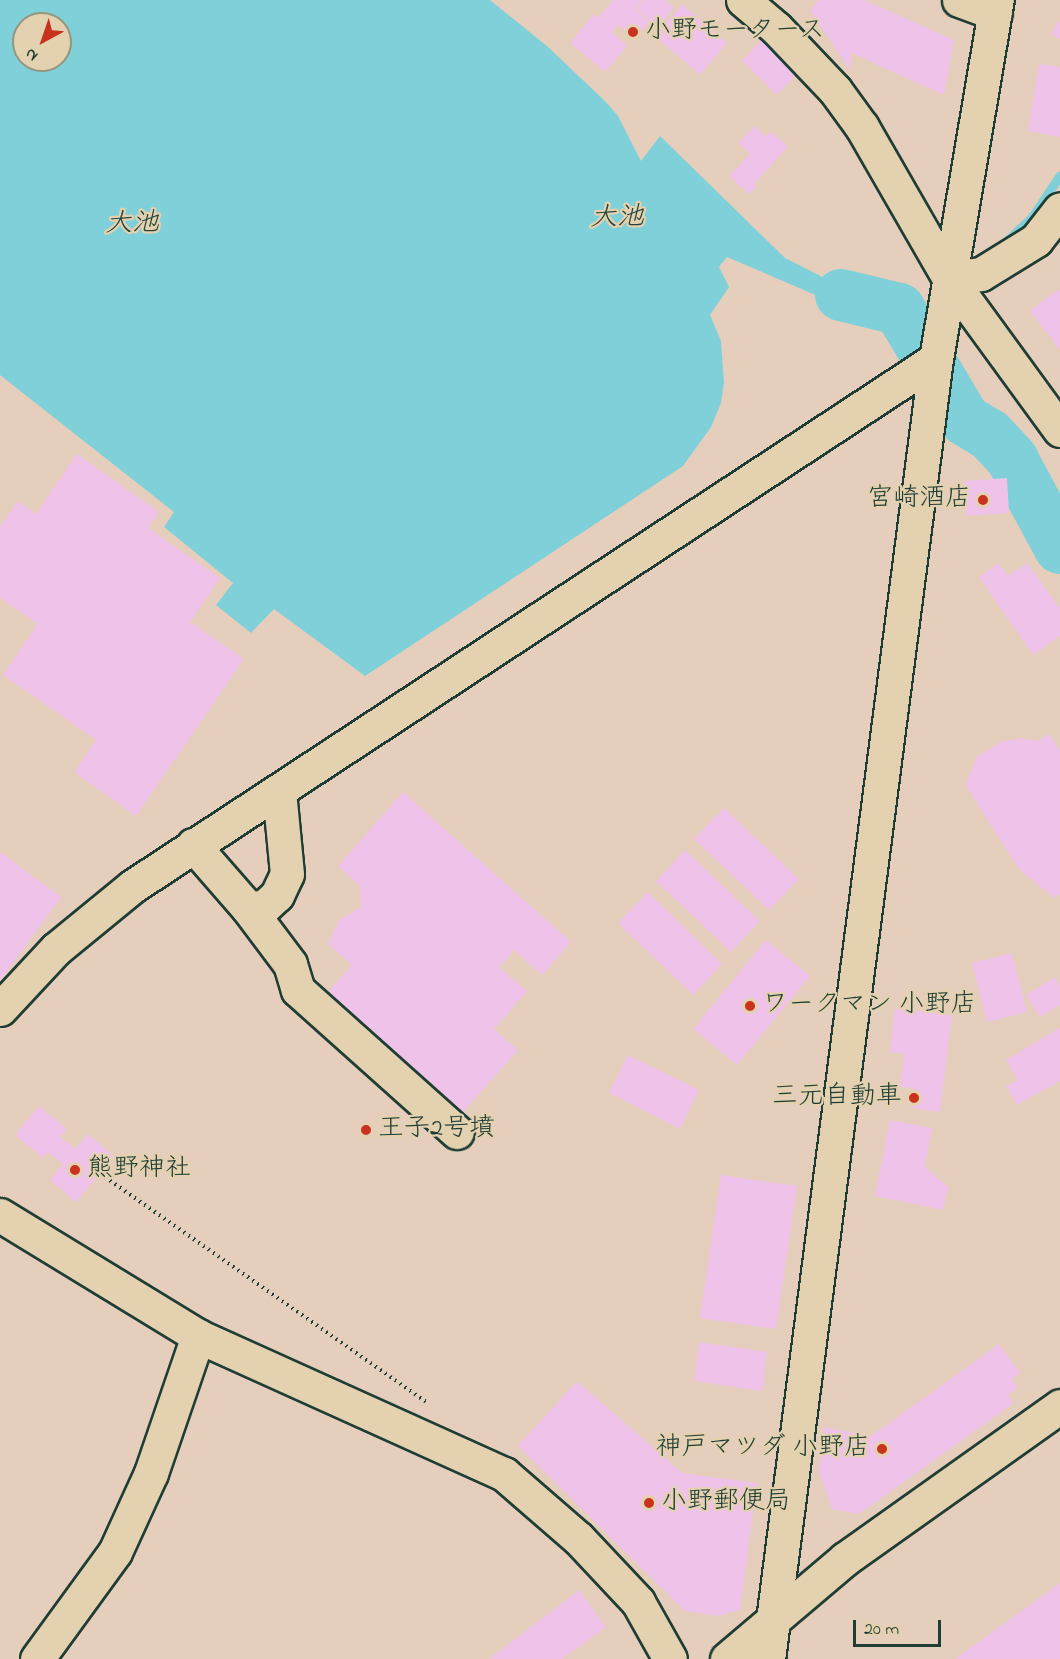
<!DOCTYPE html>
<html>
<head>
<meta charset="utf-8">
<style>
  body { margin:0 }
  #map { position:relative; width:1060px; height:1659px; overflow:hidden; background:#e5cebb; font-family:"Indie Flower","Klee One",sans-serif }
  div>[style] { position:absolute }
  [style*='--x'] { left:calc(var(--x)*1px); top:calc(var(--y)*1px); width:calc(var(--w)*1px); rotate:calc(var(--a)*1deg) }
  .water>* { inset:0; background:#7fd0d8 }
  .stream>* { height:9px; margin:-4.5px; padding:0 4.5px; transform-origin:4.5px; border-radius:4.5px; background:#7fd0d8 }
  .river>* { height:52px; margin:-26px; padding:0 26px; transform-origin:26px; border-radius:26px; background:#7fd0d8 }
  .building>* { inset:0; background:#efc3e9 }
  .path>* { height:4px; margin-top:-2px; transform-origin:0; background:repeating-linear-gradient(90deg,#1f3d34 0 1.5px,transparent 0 6px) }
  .roads { filter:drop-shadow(2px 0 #1f3d34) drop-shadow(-2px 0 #1f3d34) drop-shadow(0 2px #1f3d34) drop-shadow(0 -2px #1f3d34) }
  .minor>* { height:33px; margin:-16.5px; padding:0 16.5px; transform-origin:16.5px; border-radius:16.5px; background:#e3d1af }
  .dots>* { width:16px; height:16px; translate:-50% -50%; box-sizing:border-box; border:3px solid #e3d1af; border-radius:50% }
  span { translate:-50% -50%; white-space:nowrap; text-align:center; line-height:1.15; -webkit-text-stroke:4.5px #e3d1af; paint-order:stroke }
  .poi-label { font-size:26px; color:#1f3d34 }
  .left { translate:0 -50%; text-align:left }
  .right { translate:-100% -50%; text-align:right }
  .water-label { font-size:27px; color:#24443c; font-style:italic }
  .north { position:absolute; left:12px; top:12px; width:60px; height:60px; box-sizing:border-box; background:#e3d1af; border:2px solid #95967e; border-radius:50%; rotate:220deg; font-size:16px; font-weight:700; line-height:24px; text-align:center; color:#1f3d34 }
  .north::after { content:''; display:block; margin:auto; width:21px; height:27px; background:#c8321e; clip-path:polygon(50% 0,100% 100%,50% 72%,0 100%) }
  .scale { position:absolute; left:853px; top:1620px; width:88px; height:27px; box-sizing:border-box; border:3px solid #1f3d34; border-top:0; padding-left:8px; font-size:18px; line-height:21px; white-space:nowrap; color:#1f3d34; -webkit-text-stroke:4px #e3d1af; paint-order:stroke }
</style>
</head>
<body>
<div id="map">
  <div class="water">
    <div style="clip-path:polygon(evenodd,0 0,490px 0,548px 47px,606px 102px,618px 116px,641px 161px,660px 136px,785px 258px,840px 286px,910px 300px,913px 318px,853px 311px,727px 257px,719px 267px,729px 287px,710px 315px,721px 341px,724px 383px,721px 403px,711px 427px,683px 466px,365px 676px,274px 609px,251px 633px,216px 605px,233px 583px,164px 527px,174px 512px,0 375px,0 0,24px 24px,60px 24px,60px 60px,24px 60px,24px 24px)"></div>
  </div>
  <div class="stream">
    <div style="--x:1003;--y:244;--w:40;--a:-43"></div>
    <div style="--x:1032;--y:217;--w:50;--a:-56.3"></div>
  </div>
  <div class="river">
    <div style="--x:841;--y:295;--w:60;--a:13.6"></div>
    <div style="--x:899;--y:309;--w:129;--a:59.3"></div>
    <div style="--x:965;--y:420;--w:29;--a:31"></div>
    <div style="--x:990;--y:435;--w:33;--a:47"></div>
    <div style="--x:1012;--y:459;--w:101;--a:61.7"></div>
  </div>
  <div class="building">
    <div style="clip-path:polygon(613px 0,642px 0,634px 9px,650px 22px,635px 39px,618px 25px,612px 32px,627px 46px,605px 72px,570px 43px,594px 14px,598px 18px)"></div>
    <div style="clip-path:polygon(644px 0,665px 0,674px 8px,658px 27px,636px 9px)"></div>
    <div style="clip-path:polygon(819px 0,864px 0,954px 40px,944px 95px,852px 53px,850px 70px,810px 10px)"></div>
    <div style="clip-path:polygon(682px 4px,727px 43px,700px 75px,655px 36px)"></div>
    <div style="clip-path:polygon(1060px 20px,1060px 39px,1051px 34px)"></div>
    <div style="clip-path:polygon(761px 40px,797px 74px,777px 95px,742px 61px)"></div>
    <div style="clip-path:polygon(1039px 64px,1060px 67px,1060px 137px,1028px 131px)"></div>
    <div style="clip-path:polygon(755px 126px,766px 137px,771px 131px,788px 147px,754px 184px,757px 186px,749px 194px,729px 176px,750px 154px,738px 143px)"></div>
    <div style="clip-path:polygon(1058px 289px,1060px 292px,1060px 350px,1030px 311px)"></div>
    <div style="clip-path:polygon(77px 454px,159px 512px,148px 528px,220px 578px,190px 622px,244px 659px,136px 816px,74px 772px,96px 740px,3px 675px,38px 624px,0 598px,0 527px,18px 501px,36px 514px)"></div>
    <div style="clip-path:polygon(1007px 478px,1009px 513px,966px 516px,964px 481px)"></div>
    <div style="clip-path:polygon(998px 563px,1008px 576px,1027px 563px,1060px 608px,1060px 636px,1033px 655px,979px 577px)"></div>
    <div style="clip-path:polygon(1049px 734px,1060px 751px,1060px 894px,1054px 898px,1020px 870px,965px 785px,977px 757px,1000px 742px,1021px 738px,1038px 741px)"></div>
    <div style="clip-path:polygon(403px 792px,571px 942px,542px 975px,514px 950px,499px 967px,527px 991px,494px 1029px,518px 1050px,455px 1121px,320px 1001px,352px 965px,328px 944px,339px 920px,361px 907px,360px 886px,338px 866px)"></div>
    <div style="clip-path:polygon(724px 808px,799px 879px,769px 910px,694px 839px)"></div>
    <div style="clip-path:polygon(685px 850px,760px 921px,731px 952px,656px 881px)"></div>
    <div style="clip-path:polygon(0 852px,61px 897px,0 981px)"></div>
    <div style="clip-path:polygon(648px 892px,722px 964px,693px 995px,618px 923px)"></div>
    <div style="clip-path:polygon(766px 940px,810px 976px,737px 1065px,693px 1029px)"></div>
    <div style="clip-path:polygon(1012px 953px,1027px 1012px,987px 1022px,972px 963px)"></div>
    <div style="clip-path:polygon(1055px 977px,1060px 986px,1060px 1005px,1040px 1017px,1026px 995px)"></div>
    <div style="clip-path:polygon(895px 1009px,952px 1015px,940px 1112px,911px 1108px,913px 1088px,900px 1087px,904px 1054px,890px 1052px)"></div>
    <div style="clip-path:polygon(1060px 1028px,1060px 1081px,1017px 1105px,1006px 1086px,1018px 1080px,1006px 1060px)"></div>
    <div style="clip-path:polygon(628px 1055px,699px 1090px,680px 1129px,609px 1093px)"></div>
    <div style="clip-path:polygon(39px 1106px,67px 1129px,60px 1137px,75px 1149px,88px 1134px,114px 1156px,76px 1202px,50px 1180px,63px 1164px,48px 1152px,43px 1158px,15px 1135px)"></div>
    <div style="clip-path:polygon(890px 1120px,932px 1128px,925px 1167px,948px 1187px,943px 1210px,875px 1196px)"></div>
    <div style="clip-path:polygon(721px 1175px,797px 1186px,776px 1329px,700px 1318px)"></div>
    <div style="clip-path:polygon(699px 1342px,767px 1352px,762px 1391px,694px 1381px)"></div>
    <div style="clip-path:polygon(999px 1344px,1020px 1373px,1012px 1379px,1018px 1387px,1008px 1395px,1014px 1403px,859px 1514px,832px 1509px,819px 1472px,824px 1427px,871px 1436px)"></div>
    <div style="clip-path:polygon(577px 1381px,682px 1473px,757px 1483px,740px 1610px,717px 1616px,685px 1611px,518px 1446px)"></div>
    <div style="clip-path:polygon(1060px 1583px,1060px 1659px,955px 1659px)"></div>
    <div style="clip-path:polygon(579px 1590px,606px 1627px,562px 1659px,489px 1659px)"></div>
  </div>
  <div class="path">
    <div style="--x:105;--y:1177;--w:392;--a:35"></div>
  </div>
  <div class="roads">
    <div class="minor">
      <div style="--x:743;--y:0;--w:43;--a:40.3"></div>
      <div style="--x:776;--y:28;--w:86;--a:46.4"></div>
      <div style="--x:835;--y:90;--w:46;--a:53.9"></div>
      <div style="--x:862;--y:127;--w:174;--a:60.1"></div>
      <div style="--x:949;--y:278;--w:188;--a:53.9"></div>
      <div style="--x:959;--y:0;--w:38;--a:20"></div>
      <div style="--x:949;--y:278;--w:32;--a:-7"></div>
      <div style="--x:981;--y:274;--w:65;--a:-31.7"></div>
      <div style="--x:1036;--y:240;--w:39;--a:-52"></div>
      <div style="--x:193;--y:845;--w:84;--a:48.9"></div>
      <div style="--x:248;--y:908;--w:16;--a:-4"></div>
      <div style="--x:264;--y:907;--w:18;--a:-43"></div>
      <div style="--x:277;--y:895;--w:23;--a:-65"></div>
      <div style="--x:287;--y:874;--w:83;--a:-95.5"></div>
      <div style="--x:248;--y:908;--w:70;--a:53.1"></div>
      <div style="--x:290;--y:964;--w:27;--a:73"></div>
      <div style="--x:298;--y:990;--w:213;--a:41.8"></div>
      <div style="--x:0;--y:1009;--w:82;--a:-47"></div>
      <div style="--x:56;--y:949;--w:99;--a:-39.3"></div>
      <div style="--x:133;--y:886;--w:960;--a:-33.28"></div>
      <div style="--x:0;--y:1215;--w:232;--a:31.4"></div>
      <div style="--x:198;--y:1336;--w:336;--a:24.3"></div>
      <div style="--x:504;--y:1474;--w:98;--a:40.9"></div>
      <div style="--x:578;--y:1538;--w:88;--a:46.8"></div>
      <div style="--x:638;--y:1602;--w:65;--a:60.7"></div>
      <div style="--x:37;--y:1659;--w:132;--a:-53.9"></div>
      <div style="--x:115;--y:1552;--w:87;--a:-65.5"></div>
      <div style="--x:151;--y:1473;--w:145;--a:-71.1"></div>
      <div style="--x:727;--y:1659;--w:155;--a:-40.3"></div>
      <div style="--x:845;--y:1559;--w:264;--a:-35.4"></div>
      <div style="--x:768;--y:1659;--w:1311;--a:-82.64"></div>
      <div style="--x:936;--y:359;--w:364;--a:-80.4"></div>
    </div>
  </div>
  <div class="dots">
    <div style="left:633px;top:32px;background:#c8321e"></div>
    <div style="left:983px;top:500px;background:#c8321e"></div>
    <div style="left:750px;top:1006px;background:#c8321e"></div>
    <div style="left:914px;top:1098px;background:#c8321e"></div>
    <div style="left:366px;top:1130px;background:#c8321e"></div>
    <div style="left:75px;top:1170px;background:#c8321e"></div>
    <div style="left:882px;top:1449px;background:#c8321e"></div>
    <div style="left:649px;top:1503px;background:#c8321e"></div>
  </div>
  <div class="poi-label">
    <span class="left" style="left:645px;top:32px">小野モータース</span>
    <span class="right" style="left:971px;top:500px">宮崎酒店</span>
    <span class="left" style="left:762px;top:1006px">ワークマン 小野店</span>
    <span class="right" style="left:902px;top:1098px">三元自動車</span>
    <span class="left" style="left:378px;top:1130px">王子2号墳</span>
    <span class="left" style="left:87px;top:1170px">熊野神社</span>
    <span class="right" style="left:870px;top:1449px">神戸マツダ 小野店</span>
    <span class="left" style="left:661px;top:1503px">小野郵便局</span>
  </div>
  <div class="water-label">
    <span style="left:617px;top:218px;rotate:-1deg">大池</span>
    <span style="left:132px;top:224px;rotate:-1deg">大池</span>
  </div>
  <div class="north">N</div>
  <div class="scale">20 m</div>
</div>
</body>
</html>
